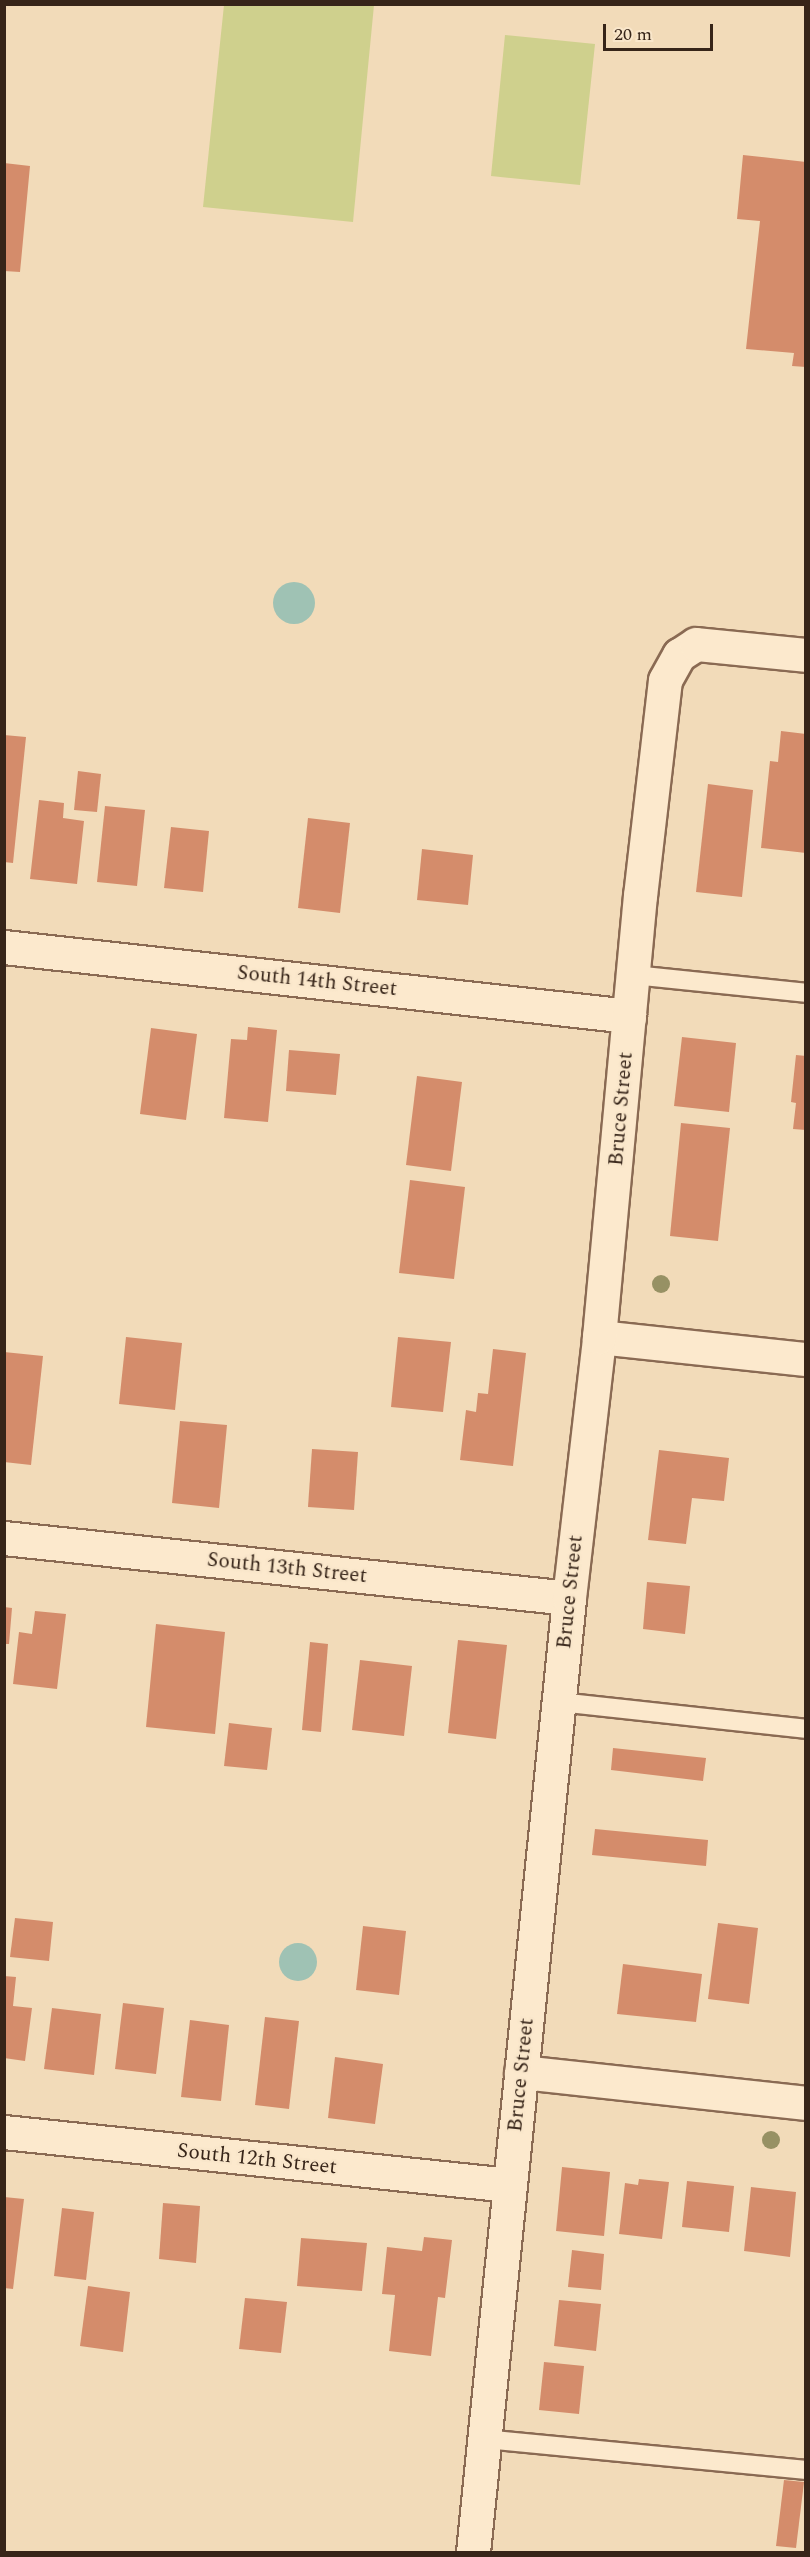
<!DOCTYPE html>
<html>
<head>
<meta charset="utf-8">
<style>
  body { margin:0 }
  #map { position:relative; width:810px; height:2557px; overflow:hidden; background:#f2dbb9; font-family:Spectral,serif }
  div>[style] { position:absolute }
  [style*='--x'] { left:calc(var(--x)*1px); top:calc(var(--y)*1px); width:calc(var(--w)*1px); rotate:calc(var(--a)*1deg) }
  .green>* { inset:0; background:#cfd08d }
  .water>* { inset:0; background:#9fc2b4 }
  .round { border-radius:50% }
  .building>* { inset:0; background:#d48c6b }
  .roads { filter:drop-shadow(2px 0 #8a6a53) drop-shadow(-2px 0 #8a6a53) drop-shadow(0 2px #8a6a53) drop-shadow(0 -2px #8a6a53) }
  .service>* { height:18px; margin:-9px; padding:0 9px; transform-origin:9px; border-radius:9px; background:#fce9cd }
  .minor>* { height:33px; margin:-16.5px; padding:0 16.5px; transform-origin:16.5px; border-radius:16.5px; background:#fce9cd }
  .trees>* { width:18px; height:18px; margin:-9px; border-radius:50%; background:#979164 }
  span { translate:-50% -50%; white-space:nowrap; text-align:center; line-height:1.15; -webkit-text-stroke:4.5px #f9e6ca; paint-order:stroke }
  .street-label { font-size:21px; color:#372519 }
  .frame { position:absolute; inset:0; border:6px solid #372519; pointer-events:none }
  .scale { position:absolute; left:603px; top:24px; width:110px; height:27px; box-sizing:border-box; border:3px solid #372519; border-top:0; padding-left:8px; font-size:18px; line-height:21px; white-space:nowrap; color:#372519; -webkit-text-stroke:4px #f9e6ca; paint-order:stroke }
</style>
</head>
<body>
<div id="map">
  <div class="green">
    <div style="clip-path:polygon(224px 5px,374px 5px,353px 222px,203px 207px)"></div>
    <div style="clip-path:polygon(505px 35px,595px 44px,580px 185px,491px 176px)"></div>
  </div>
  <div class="water">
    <div class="round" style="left:273px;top:582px;width:42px;height:42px"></div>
    <div class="round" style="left:279px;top:1943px;width:38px;height:38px"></div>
  </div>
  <div class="building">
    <div style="clip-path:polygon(743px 155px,806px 162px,806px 367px,792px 366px,794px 353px,746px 349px,760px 221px,737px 219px)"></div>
    <div style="clip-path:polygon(4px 163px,30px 166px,20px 272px,4px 271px)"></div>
    <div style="clip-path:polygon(781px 731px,806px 734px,806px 853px,761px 848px,770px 761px,778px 762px)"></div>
    <div style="clip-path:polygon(4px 735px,26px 737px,13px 863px,4px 862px)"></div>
    <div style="clip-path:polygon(78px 771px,101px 774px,97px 812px,74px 810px)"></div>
    <div style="clip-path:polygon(708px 784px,753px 790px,742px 897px,696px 892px)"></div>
    <div style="clip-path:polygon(39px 800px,64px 803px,63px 818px,84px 821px,77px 884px,30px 879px)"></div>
    <div style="clip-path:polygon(105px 806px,145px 810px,137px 886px,97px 882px)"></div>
    <div style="clip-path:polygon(308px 818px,350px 823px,340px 913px,298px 908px)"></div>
    <div style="clip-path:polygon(171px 827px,209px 831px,203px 892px,164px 888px)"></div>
    <div style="clip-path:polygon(422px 849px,473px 855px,468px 905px,417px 900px)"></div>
    <div style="clip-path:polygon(248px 1027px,277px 1030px,268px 1122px,224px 1118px,231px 1039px,247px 1040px)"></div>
    <div style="clip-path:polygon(151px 1028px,197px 1034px,186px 1120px,140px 1114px)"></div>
    <div style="clip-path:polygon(682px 1037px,736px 1043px,729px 1112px,674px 1106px)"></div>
    <div style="clip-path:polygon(289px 1050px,340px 1054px,336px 1095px,286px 1091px)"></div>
    <div style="clip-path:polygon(796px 1055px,806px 1056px,806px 1130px,793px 1129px,796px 1103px,791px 1102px)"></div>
    <div style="clip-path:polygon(417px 1076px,462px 1082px,451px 1171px,406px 1165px)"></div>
    <div style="clip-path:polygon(681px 1123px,730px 1128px,718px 1241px,670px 1236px)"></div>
    <div style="clip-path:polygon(410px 1180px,465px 1187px,454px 1279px,399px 1273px)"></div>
    <div style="clip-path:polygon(126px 1337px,182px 1343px,175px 1410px,119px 1404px)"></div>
    <div style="clip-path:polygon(398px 1337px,451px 1342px,443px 1412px,391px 1407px)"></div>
    <div style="clip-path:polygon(493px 1349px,526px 1353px,513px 1466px,460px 1460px,466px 1410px,476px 1412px,478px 1393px,488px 1394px)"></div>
    <div style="clip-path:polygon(4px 1352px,43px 1356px,31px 1465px,4px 1462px)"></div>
    <div style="clip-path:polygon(180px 1421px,227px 1425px,219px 1508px,172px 1503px)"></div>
    <div style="clip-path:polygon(312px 1449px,358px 1452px,354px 1510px,308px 1507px)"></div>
    <div style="clip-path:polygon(659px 1450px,729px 1458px,724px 1501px,692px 1498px,686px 1544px,648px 1540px)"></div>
    <div style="clip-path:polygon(647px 1582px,690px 1586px,685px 1634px,643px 1629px)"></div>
    <div style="clip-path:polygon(4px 1607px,12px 1608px,9px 1644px,4px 1644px)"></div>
    <div style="clip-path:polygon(35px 1611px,66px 1614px,57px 1689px,13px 1684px,19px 1632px,32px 1634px)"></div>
    <div style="clip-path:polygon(156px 1624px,225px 1632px,215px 1734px,146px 1727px)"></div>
    <div style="clip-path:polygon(458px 1640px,507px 1645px,496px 1739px,448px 1733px)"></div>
    <div style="clip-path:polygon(310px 1642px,328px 1644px,321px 1732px,302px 1730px)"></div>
    <div style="clip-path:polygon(360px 1660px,412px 1666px,404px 1736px,352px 1730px)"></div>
    <div style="clip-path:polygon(229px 1723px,272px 1728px,267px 1770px,224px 1766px)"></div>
    <div style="clip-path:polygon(613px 1748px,706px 1758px,703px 1781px,611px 1770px)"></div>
    <div style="clip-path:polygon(595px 1829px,708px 1840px,706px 1866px,592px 1855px)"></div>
    <div style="clip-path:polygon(15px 1918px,53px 1922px,49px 1961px,10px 1957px)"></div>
    <div style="clip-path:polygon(718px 1923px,758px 1928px,749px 2004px,708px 1999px)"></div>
    <div style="clip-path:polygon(363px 1926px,406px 1931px,399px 1995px,356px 1990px)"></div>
    <div style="clip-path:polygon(623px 1964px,702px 1974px,696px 2022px,617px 2014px)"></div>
    <div style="clip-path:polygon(4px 1976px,16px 1977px,13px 2006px,32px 2008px,25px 2061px,4px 2058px)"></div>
    <div style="clip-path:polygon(123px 2003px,164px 2008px,156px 2074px,115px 2069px)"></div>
    <div style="clip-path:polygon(52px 2008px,101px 2014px,94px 2075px,44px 2069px)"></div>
    <div style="clip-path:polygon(265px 2017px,299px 2021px,289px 2109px,255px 2105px)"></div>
    <div style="clip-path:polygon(190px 2020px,229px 2025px,221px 2101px,181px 2097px)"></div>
    <div style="clip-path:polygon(335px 2057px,383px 2064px,375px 2124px,328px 2118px)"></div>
    <div style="clip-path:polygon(562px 2167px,610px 2172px,604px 2236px,556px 2231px)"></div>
    <div style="clip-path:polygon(639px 2179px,669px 2182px,662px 2239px,619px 2234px,625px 2183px,638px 2185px)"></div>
    <div style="clip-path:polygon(687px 2181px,734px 2186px,729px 2232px,682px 2227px)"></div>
    <div style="clip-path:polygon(751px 2187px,796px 2192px,790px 2257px,744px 2251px)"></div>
    <div style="clip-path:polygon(4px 2197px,24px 2199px,13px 2289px,4px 2288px)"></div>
    <div style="clip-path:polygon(163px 2203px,200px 2206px,196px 2263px,159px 2259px)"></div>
    <div style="clip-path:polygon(62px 2208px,94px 2212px,86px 2280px,54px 2276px)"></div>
    <div style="clip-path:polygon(424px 2237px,452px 2240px,445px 2298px,438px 2297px,431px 2356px,389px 2351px,395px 2295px,382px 2294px,387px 2247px,422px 2251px)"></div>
    <div style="clip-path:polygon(301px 2238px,367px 2243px,362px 2291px,297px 2286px)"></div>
    <div style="clip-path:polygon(572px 2250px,604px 2254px,601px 2290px,568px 2287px)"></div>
    <div style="clip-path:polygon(88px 2286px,130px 2292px,123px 2352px,80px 2346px)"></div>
    <div style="clip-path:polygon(245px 2298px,287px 2302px,281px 2353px,239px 2349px)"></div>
    <div style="clip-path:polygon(559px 2300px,601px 2304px,596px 2351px,554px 2346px)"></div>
    <div style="clip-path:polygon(544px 2362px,584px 2366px,579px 2414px,539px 2410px)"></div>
    <div style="clip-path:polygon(784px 2480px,804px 2482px,796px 2548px,776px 2546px)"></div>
  </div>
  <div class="roads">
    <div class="service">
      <div style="--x:633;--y:975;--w:174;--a:5.9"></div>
      <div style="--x:559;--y:1702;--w:248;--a:6.2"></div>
      <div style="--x:484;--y:2439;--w:323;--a:5.5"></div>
    </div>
    <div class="minor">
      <div style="--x:4;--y:947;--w:629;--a:6.3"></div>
      <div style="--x:599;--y:1337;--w:208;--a:6.1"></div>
      <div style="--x:4;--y:1538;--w:568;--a:6.06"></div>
      <div style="--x:521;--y:2072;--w:287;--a:6.2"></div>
      <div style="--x:4;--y:2132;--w:508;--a:5.99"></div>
      <div style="--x:473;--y:2552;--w:959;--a:-84.25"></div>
      <div style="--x:569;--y:1598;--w:263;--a:-83.4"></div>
      <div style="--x:599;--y:1337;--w:443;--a:-84.7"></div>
      <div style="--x:640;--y:896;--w:217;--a:-83.4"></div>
      <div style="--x:665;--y:680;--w:29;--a:-61"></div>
      <div style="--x:679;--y:655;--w:20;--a:-33"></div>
      <div style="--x:696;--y:644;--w:111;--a:5.7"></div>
    </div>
  </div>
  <div class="trees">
    <div style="left:661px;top:1284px"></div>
    <div style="left:771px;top:2140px"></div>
  </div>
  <div class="street-label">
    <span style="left:317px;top:981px;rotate:6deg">South 14th Street</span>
    <span style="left:621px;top:1109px;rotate:-85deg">Bruce Street</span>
    <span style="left:287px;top:1568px;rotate:6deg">South 13th Street</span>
    <span style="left:570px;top:1592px;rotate:-84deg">Bruce Street</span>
    <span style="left:521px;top:2075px;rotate:-84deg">Bruce Street</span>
    <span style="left:257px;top:2159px;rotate:6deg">South 12th Street</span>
  </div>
  <div class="frame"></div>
  <div class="scale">20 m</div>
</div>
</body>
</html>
